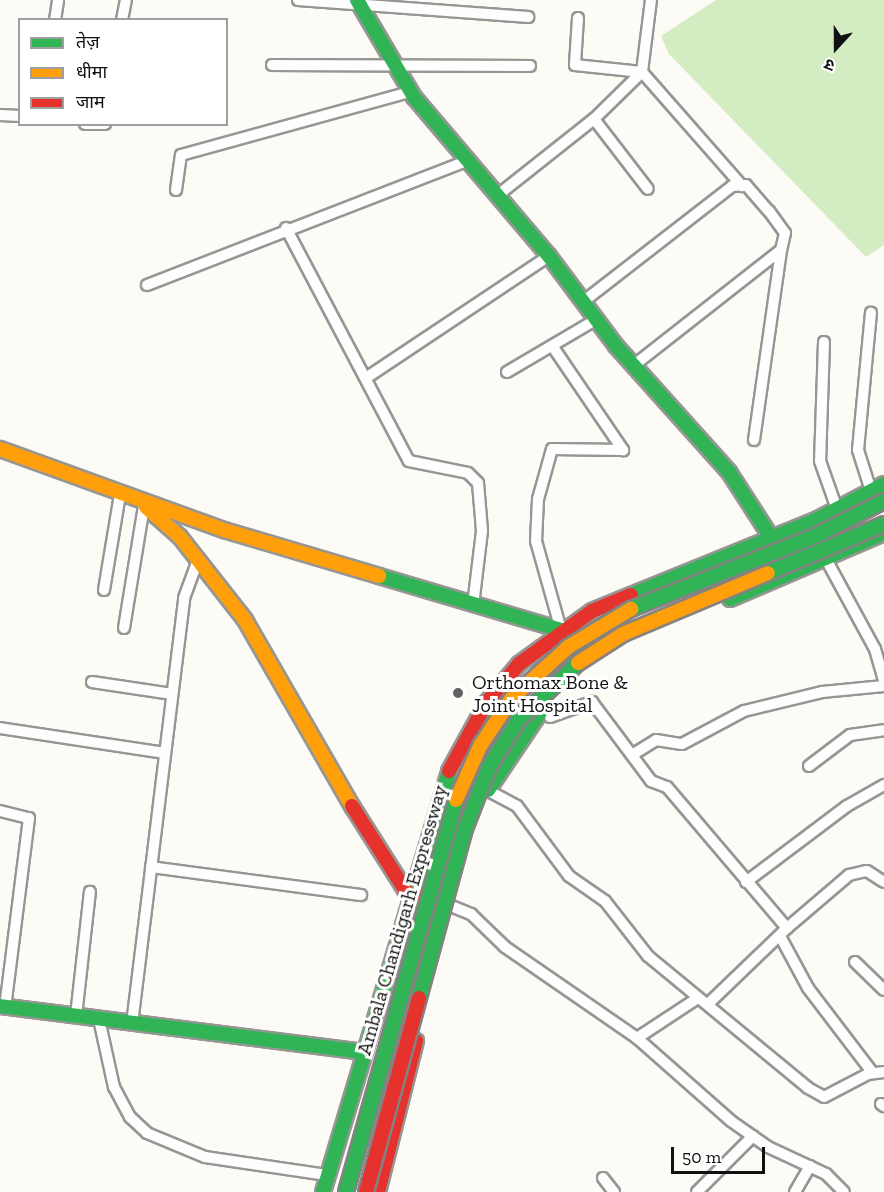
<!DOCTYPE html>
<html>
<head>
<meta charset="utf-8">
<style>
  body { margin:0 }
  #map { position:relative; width:884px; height:1192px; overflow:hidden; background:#fcfbf6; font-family:"Zilla Slab","Noto Sans Devanagari",serif }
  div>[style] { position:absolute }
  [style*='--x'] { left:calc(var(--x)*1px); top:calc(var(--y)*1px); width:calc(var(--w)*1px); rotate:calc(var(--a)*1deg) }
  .forest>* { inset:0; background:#d4ecc2 }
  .roads { filter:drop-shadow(2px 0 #969694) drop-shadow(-2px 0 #969694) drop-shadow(0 2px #969694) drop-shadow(0 -2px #969694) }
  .street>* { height:10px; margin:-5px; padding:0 5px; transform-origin:5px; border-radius:5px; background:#fffefe }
  .fast>* { height:14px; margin:-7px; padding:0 7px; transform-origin:7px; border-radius:7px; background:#30b455 }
  .slow>* { height:14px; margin:-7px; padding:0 7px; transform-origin:7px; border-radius:7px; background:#ff9f0a }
  .jam>* { height:14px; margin:-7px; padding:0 7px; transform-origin:7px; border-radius:7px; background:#e5322d }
  .bridges { filter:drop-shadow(2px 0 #848381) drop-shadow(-2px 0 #848381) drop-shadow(0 2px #848381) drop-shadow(0 -2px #848381) }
  .fast-bridge>* { height:14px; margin:-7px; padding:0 7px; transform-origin:7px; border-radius:7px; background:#30b455 }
  .slow-bridge>* { height:14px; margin:-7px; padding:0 7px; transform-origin:7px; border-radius:7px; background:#ff9f0a }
  .jam-bridge>* { height:14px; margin:-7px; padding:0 7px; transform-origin:7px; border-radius:7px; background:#e5322d }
  .dots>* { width:16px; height:16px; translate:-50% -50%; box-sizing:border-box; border:3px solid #fff; border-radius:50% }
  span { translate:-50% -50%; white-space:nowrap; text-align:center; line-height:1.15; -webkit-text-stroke:6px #fff; paint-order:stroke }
  .poi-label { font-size:20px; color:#101010 }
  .left { translate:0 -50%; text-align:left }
  .street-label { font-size:20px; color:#101010 }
  .legend { position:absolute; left:18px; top:18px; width:210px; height:108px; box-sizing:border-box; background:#fff; border:2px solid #9f9f9f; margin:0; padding:8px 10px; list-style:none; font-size:18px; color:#101010 }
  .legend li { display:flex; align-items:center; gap:12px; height:30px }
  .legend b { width:30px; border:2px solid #9f9f9f }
  .north { position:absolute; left:806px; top:18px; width:60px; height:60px; -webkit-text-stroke:4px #fff; paint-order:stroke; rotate:201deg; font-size:16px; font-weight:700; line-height:24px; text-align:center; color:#101010 }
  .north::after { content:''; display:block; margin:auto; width:21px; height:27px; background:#101010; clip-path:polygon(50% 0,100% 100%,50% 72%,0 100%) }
  .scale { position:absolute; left:671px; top:1147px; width:94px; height:27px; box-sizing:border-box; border:3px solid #101010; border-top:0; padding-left:8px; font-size:18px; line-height:21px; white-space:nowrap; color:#101010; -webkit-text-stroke:4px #fff; paint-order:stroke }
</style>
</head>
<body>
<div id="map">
  <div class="forest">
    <div style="clip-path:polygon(716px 0,884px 0,884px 245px,866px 257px,669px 54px,661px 36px)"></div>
  </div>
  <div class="roads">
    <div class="street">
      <div style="--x:298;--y:0;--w:231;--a:4.2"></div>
      <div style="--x:578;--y:18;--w:47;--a:93.7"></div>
      <div style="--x:575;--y:65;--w:67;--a:6"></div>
      <div style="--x:642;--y:72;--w:152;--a:48.7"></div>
      <div style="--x:55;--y:20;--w:20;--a:-81"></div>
      <div style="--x:122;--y:20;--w:20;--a:-79"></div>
      <div style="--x:272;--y:65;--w:258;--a:0.2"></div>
      <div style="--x:0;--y:115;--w:20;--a:3"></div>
      <div style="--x:594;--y:119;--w:88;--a:52.4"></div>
      <div style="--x:85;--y:124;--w:20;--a:0"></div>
      <div style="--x:176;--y:190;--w:35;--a:-82"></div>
      <div style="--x:181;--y:155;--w:238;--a:-15.4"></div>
      <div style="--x:498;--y:195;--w:122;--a:-38.4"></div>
      <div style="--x:594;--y:119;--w:67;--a:-44.4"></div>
      <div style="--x:642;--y:72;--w:73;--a:-82.9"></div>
      <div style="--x:286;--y:228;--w:263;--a:62.2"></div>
      <div style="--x:409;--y:461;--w:60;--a:11.5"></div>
      <div style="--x:468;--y:473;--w:14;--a:45"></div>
      <div style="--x:478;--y:483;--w:48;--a:85.2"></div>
      <div style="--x:482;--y:531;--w:75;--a:96.9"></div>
      <div style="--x:147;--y:285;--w:345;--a:-21.2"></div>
      <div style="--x:584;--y:301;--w:187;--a:-37.8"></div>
      <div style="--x:732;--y:186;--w:14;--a:-4"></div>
      <div style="--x:746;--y:185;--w:35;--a:49"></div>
      <div style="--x:769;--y:211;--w:27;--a:54"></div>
      <div style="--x:785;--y:233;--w:17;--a:103"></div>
      <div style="--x:781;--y:250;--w:188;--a:141.9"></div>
      <div style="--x:824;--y:342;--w:119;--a:91.9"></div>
      <div style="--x:820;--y:461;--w:51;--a:70.5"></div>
      <div style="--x:553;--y:347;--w:125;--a:55.8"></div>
      <div style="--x:623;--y:450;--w:71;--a:-179.2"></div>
      <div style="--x:552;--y:449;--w:52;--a:105.6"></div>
      <div style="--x:538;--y:499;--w:42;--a:92.7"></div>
      <div style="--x:536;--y:541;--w:92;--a:74.3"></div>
      <div style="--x:507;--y:372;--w:104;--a:-30.5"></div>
      <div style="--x:366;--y:378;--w:220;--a:-33.7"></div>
      <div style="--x:754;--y:440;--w:192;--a:-81.9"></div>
      <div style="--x:871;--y:491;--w:43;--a:-107.6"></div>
      <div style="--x:858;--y:450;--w:138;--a:-84.6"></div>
      <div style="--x:827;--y:561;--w:100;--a:61.4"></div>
      <div style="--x:875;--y:649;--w:33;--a:74"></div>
      <div style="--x:104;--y:590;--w:97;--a:-80.5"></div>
      <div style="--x:124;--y:628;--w:124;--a:-80.7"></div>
      <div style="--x:92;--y:682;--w:81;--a:8.5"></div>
      <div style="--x:550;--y:717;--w:45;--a:-19.7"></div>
      <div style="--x:592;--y:702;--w:99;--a:53.2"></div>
      <div style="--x:651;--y:781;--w:17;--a:21"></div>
      <div style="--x:667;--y:787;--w:185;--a:49.6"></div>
      <div style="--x:787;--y:928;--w:107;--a:136.1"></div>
      <div style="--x:0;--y:728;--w:167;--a:8.6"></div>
      <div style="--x:632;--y:755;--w:28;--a:-32"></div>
      <div style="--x:656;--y:740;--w:26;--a:9"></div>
      <div style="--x:682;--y:744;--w:70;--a:-28"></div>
      <div style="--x:744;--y:711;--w:80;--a:-13.7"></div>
      <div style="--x:822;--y:692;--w:62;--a:-5.5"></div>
      <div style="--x:809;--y:766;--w:51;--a:-37.1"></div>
      <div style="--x:850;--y:735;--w:34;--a:-8"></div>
      <div style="--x:487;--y:790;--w:34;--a:28"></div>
      <div style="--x:517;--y:806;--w:87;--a:53.4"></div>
      <div style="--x:569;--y:876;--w:44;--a:34.8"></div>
      <div style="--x:605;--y:901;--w:70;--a:52"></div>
      <div style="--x:648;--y:956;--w:207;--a:39.5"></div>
      <div style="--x:808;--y:1088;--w:18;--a:29"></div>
      <div style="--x:824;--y:1097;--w:50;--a:-27.6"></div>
      <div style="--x:868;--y:1074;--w:16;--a:-7"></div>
      <div style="--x:0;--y:811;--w:30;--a:14"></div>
      <div style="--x:29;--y:818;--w:191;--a:97.2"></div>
      <div style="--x:151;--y:867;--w:212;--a:7.6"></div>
      <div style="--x:746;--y:882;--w:126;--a:-37"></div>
      <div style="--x:847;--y:806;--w:43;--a:-29.6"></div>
      <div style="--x:451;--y:906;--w:22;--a:22"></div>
      <div style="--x:471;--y:914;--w:47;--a:44.1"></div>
      <div style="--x:505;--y:947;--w:160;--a:34.6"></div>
      <div style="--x:637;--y:1038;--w:125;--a:41.4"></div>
      <div style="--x:731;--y:1121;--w:45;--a:35.1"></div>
      <div style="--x:768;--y:1147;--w:64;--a:25"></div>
      <div style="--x:826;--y:1174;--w:25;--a:45"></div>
      <div style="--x:787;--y:928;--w:82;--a:-40.5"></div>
      <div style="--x:849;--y:875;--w:18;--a:-13"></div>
      <div style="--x:867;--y:871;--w:20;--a:33"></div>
      <div style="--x:780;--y:936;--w:59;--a:61.7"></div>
      <div style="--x:808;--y:988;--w:106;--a:52.7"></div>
      <div style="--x:855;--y:962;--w:40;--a:44"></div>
      <div style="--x:76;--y:1016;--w:125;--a:-83.6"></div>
      <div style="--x:99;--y:1019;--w:70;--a:77.6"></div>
      <div style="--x:114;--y:1087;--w:34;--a:62"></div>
      <div style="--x:130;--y:1117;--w:23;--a:43"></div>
      <div style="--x:147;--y:1133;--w:63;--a:22.5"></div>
      <div style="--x:205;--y:1157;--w:123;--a:8.4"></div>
      <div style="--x:132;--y:1024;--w:429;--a:-83"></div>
      <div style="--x:184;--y:598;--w:40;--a:-69.8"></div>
      <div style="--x:637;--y:1038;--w:73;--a:-33.3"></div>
      <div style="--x:881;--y:1104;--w:4;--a:34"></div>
      <div style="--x:603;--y:1178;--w:18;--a:52"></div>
      <div style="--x:697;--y:1192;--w:79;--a:-45"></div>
      <div style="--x:795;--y:1192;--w:30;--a:-60"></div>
    </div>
    <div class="fast">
      <div style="--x:357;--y:0;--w:113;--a:59.6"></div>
      <div style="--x:414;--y:97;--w:209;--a:49.7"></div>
      <div style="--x:549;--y:256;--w:112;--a:53.3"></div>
      <div style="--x:616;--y:346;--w:169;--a:48.1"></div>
      <div style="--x:729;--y:472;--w:87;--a:57.2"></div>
      <div style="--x:379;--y:576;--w:190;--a:16.5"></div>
      <div style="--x:561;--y:630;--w:30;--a:49"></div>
      <div style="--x:631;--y:595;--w:202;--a:-22.1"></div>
      <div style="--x:818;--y:519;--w:75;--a:-27.9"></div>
      <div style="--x:730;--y:599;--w:168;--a:-23.2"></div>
      <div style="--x:488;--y:790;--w:95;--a:-56.1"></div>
      <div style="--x:0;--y:1006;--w:366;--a:7.2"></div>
      <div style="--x:323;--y:1192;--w:439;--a:-73.3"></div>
    </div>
    <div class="slow">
      <div style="--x:0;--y:449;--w:238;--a:19.9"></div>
      <div style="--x:224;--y:530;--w:162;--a:16.5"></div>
      <div style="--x:146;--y:507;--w:45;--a:41.4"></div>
      <div style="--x:180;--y:537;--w:105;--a:51.9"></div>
      <div style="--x:245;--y:620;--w:215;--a:60.1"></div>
    </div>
    <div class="jam">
      <div style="--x:449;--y:771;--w:79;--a:-61.2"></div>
      <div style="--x:487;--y:702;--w:50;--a:-49.9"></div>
      <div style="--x:519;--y:664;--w:90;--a:-36"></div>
      <div style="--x:592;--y:611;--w:42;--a:-22.3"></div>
      <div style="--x:352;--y:806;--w:103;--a:57.7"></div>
      <div style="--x:407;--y:893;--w:33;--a:16"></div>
      <div style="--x:378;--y:1192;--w:156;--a:-75.9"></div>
    </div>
  </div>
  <div class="bridges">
    <div class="fast-bridge">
      <div style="--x:768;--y:573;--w:126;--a:-22.9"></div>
      <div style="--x:631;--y:609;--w:198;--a:-21.6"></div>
      <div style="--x:815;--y:536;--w:77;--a:-26.9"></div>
      <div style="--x:419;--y:998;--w:175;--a:-74.8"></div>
      <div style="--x:465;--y:829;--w:66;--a:-68.8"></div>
      <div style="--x:489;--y:767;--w:57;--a:-58"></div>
      <div style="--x:519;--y:719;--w:81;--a:-43.5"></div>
      <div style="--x:346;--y:1192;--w:407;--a:-74.3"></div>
    </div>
    <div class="slow-bridge">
      <div style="--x:578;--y:663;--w:54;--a:-32.8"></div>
      <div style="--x:623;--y:634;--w:157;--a:-22.8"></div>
      <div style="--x:456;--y:800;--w:59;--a:-66"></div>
      <div style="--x:480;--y:746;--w:58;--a:-56.3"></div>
      <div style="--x:512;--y:698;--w:76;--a:-42.3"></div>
      <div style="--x:568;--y:647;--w:74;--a:-31.1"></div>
    </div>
    <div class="jam-bridge">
      <div style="--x:366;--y:1192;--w:201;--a:-74.7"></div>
    </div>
  </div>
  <div class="dots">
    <div style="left:458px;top:693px;background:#636260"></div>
  </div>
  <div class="poi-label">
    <span class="left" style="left:472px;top:694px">Orthomax Bone &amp;<br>Joint Hospital</span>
  </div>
  <div class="street-label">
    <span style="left:402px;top:920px;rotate:-74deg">Ambala Chandigarh Expressway</span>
  </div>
  <ul class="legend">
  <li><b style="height:8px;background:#30b455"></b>तेज़</li>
  <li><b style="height:8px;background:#ff9f0a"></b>धीमा</li>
  <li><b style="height:8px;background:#e5322d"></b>जाम</li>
  </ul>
  <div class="north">उ</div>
  <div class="scale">50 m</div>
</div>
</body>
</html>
